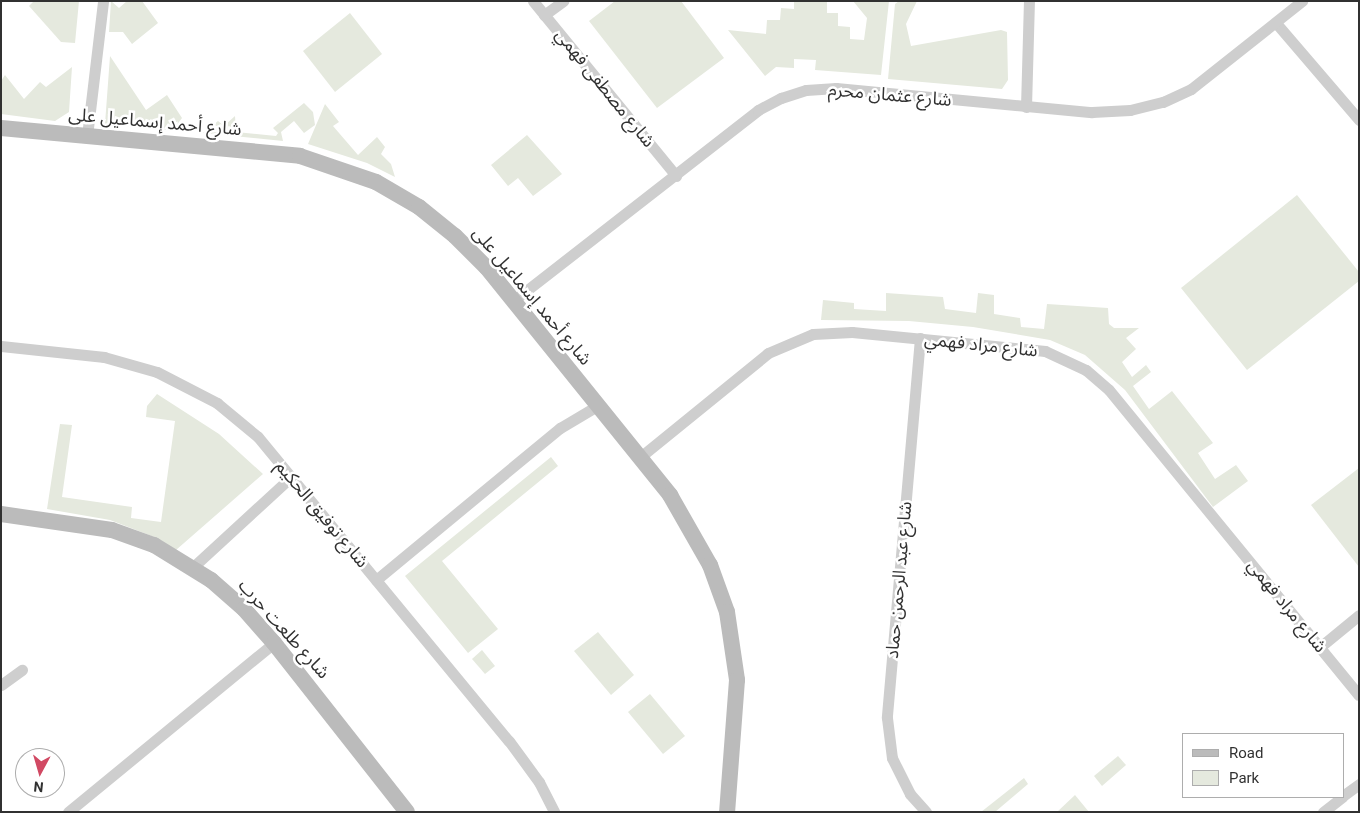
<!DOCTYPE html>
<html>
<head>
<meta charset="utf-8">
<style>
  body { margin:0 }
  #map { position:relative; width:1360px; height:813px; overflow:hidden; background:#fff; font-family:Roboto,"Noto Sans Arabic",sans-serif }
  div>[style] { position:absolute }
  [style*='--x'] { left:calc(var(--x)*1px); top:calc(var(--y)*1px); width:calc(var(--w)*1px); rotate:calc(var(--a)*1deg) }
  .green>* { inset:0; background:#e5e9de }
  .street>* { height:11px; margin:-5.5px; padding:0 5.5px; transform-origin:5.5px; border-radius:5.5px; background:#cecece }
  .secondary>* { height:16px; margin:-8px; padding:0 8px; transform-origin:8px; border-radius:8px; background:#bbb }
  span { translate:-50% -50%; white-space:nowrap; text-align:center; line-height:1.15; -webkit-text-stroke:5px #fff; paint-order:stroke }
  .street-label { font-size:18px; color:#313131 }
  .frame { position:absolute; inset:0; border:2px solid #313131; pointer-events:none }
  .legend { position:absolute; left:1182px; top:733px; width:162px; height:65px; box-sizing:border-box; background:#fff; border:1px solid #adadad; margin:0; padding:6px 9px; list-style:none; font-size:15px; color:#313131 }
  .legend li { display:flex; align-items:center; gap:10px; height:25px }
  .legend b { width:25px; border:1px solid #adadad }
  .north { position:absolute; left:15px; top:748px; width:50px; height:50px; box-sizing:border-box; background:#fff; border:1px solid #adadad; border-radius:50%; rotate:186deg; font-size:14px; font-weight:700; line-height:20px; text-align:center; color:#313131 }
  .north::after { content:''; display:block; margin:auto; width:18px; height:22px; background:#d14963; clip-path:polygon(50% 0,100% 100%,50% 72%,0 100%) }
</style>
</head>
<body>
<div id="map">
  <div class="green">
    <div style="clip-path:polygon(34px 1px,79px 1px,75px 43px,61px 42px,29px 6px)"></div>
    <div style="clip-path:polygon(111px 1px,119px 8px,127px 1px,142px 1px,158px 23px,132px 44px,123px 32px,109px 32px)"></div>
    <div style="clip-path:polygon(615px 1px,681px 1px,724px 58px,657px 108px,589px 21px)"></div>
    <div style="clip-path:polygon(794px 1px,827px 1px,827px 13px,838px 13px,838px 26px,850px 27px,850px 39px,864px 40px,867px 18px,853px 1px,889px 1px,881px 75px,815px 70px,816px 60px,794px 59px,794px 68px,776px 67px,765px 76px,728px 30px,766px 34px,767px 20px,780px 20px,781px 8px,794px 9px)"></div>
    <div style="clip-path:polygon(899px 1px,917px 1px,906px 24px,911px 46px,1001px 30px,1007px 32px,1008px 80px,1002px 89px,888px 79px,895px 4px)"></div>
    <div style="clip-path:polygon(350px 13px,382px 54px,335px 92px,303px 51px)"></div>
    <div style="clip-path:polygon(110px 56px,146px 110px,167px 95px,182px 118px,179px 122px,190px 132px,105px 124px)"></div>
    <div style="clip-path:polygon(72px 67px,69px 112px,55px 121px,1px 114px,1px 81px,5px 75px,24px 99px,40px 82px,46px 87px)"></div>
    <div style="clip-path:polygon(304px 103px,313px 112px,315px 125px,304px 133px,294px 121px,281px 132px,283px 141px,203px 133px,218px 121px,224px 126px,235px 116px,236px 132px,276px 136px,278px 133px,273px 128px)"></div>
    <div style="clip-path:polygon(325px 104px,339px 122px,333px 126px,358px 155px,377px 137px,385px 147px,381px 154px,391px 164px,395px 177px,367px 163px,308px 144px)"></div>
    <div style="clip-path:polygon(527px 135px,562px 174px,533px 196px,518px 178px,508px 186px,491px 165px)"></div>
    <div style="clip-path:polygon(1297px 195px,1359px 272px,1359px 281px,1247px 370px,1181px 288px)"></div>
    <div style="clip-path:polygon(886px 293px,943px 297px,945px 309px,976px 313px,978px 293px,994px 295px,994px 314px,1020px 318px,1021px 327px,1044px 329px,1047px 304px,1108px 308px,1109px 324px,1114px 328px,1139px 328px,1126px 338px,1136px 349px,1122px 362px,1132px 377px,1146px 365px,1151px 372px,1133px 386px,1149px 409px,1172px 391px,1213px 443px,1198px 453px,1215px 479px,1236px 465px,1248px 481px,1213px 507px,1125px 390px,1085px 355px,1050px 340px,973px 327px,909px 321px,821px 320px,823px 300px,854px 303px,854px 309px,886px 311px)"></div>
    <div style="clip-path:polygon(157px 394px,219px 434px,263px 474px,176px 550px,157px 538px,110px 520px,47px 509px,60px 424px,72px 425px,62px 497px,132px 507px,131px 518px,161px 522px,175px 421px,146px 417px,147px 406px)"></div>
    <div style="clip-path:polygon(551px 457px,558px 466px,442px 561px,498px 629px,468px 653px,405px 576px)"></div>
    <div style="clip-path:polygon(1359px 468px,1359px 567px,1311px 505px)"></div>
    <div style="clip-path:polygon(598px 632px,634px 675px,611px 695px,574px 651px)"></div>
    <div style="clip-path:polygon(482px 650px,495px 666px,485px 674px,472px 659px)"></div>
    <div style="clip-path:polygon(650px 694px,685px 736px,663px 754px,628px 712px)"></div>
    <div style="clip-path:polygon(1118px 756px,1126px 765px,1102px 786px,1094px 776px)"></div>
    <div style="clip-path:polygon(1024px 778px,1028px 784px,995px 812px,981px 812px)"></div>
    <div style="clip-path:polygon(1075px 795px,1089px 812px,1057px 812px)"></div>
  </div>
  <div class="street">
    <div style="--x:533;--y:1;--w:226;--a:50.7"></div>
    <div style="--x:544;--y:15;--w:24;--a:-36"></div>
    <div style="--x:1276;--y:23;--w:128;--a:49.4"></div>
    <div style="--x:1026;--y:107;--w:106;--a:-88.4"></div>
    <div style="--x:87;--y:136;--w:136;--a:-83.2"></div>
    <div style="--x:513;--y:301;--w:311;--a:-37.9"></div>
    <div style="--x:758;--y:110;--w:26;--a:-28"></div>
    <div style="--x:781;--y:98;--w:26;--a:-18"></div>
    <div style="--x:806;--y:90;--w:30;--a:-4"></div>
    <div style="--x:836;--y:88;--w:257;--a:5.4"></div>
    <div style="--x:1092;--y:112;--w:38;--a:-3"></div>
    <div style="--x:1130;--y:110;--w:34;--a:-14"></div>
    <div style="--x:1163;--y:102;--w:31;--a:-25"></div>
    <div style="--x:1191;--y:89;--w:142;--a:-38.4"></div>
    <div style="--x:920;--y:338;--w:381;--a:95"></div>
    <div style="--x:887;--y:718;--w:40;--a:82.9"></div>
    <div style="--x:892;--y:758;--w:40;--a:63.4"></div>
    <div style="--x:910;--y:794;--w:24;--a:48"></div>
    <div style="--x:1;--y:346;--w:104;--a:6.1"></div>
    <div style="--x:104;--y:357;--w:55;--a:15.8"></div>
    <div style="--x:157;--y:372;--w:68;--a:27.3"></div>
    <div style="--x:217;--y:403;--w:53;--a:39.7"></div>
    <div style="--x:258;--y:437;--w:394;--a:50.5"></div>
    <div style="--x:509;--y:741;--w:51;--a:53.8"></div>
    <div style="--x:539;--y:782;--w:34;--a:63"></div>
    <div style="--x:639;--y:458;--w:166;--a:-39.1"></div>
    <div style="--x:768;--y:353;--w:49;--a:-22.9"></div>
    <div style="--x:813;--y:334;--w:39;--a:-3"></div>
    <div style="--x:852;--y:332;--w:194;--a:5.6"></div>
    <div style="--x:1045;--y:351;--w:45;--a:24.9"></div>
    <div style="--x:1086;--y:370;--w:30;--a:41"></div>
    <div style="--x:1109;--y:390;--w:394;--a:50.7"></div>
    <div style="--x:193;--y:567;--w:133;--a:-42.6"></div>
    <div style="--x:376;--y:580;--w:239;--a:-39.6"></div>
    <div style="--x:560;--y:428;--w:43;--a:-30.7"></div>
    <div style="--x:1320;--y:647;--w:50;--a:-39.4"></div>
    <div style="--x:1;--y:685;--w:26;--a:-36"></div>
    <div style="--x:1344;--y:795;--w:19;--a:-36"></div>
    <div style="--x:68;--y:812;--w:266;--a:-39.4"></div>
    <div style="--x:1323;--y:812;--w:24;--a:-38"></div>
  </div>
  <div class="secondary">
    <div style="--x:1;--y:128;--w:300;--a:5.3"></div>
    <div style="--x:300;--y:156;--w:80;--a:18.9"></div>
    <div style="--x:376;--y:182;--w:50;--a:30.2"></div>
    <div style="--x:419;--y:207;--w:46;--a:38.9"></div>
    <div style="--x:455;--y:236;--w:45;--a:45"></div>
    <div style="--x:487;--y:268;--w:292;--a:51.1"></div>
    <div style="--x:670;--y:495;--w:81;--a:60.3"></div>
    <div style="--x:710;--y:565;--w:50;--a:70.1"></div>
    <div style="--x:727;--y:612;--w:69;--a:81.6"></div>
    <div style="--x:737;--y:680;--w:132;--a:94.3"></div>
    <div style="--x:1;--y:514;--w:112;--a:8.2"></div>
    <div style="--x:112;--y:530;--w:45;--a:19.7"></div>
    <div style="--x:154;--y:545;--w:67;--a:31.6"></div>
    <div style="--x:211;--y:580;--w:44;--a:41.3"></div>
    <div style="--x:244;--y:609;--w:45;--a:48.6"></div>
    <div style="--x:274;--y:643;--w:215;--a:51.8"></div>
  </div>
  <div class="street-label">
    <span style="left:605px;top:88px;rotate:51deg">شارع مصطفى فهمي</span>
    <span style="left:890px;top:95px;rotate:5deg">شارع عثمان محرم</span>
    <span style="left:155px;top:122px;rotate:5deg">شارع أحمد إسماعيل على</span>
    <span style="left:532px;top:296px;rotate:50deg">شارع أحمد إسماعيل على</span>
    <span style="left:981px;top:345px;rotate:6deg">شارع مراد فهمي</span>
    <span style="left:322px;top:514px;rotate:50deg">شارع توفيق الحكيم</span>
    <span style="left:899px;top:580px;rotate:-85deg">شارع عبد الرحمن حماد</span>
    <span style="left:1287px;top:606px;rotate:51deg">شارع مراد فهمي</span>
    <span style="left:284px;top:629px;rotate:48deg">شارع طلعت حرب</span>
  </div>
  <div class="frame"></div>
  <ul class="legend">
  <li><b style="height:6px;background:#bbb"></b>Road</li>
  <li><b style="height:14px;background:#e5e9de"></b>Park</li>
  </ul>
  <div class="north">N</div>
</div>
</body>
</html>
